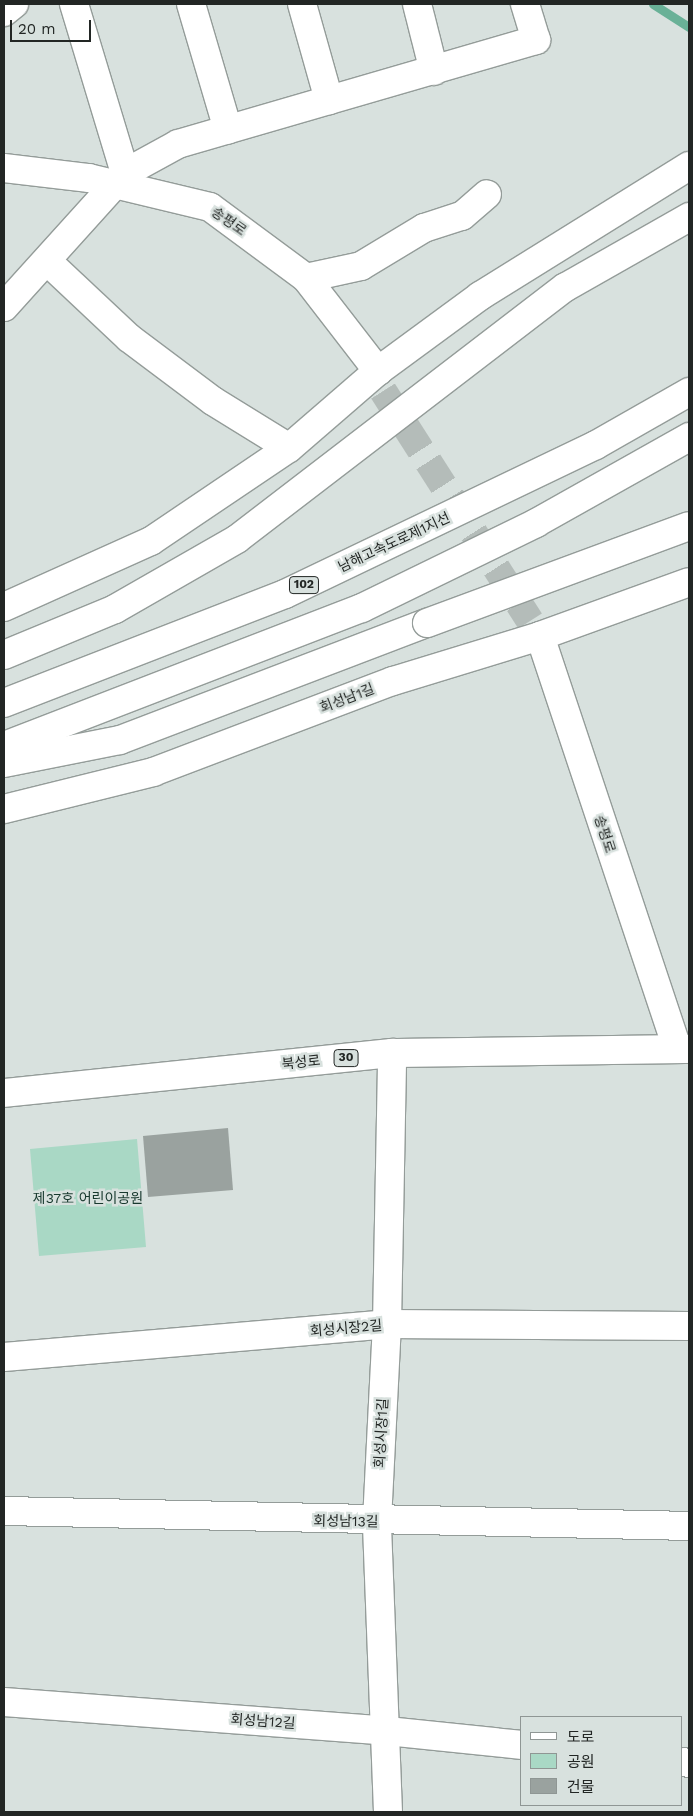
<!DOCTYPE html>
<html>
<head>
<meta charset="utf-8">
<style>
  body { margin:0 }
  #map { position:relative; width:693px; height:1816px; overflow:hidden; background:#d8e1de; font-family:"Work Sans","Noto Sans KR",sans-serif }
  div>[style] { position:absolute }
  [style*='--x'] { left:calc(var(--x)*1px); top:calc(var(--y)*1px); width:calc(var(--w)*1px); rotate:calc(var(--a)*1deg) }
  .green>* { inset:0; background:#a9d8c5 }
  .stream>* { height:9px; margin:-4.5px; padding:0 4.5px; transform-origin:4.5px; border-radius:4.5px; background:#69b197 }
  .building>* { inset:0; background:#9aa29f }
  .minor-tunnel>* { height:28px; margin-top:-14px; transform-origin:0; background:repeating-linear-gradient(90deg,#b4bcb9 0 28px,transparent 0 42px) }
  .roads { filter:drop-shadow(1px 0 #949c99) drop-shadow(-1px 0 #949c99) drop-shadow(0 1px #949c99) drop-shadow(0 -1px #949c99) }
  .minor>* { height:28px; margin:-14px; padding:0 14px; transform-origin:14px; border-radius:14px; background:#fff }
  .major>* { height:28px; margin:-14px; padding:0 14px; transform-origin:14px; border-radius:14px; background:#fff }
  .highway>* { height:28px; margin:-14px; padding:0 14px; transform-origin:14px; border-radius:14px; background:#fff }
  .bridges { filter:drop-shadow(1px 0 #949c99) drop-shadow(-1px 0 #949c99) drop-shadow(0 1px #949c99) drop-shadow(0 -1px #949c99) }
  .highway-bridge>* { height:28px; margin:-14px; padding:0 14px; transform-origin:14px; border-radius:14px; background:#fff }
  span { translate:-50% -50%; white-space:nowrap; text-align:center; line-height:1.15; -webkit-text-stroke:5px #d8e1de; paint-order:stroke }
  .shield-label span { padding:1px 4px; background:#d8e1de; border:1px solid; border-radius:4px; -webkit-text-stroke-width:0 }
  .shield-label { font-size:12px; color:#222624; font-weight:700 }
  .street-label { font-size:14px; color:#222624 }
  .park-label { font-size:14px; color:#17392e }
  .frame { position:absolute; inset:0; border:5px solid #222624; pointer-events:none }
  .legend { position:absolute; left:520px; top:1716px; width:162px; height:90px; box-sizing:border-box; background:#d8e1de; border:1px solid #8f9694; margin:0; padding:6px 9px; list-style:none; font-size:15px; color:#222624 }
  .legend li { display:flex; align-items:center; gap:10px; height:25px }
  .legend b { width:25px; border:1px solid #8f9694 }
  .scale { position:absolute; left:10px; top:20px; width:81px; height:22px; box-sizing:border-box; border:2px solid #222624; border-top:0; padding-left:6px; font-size:15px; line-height:18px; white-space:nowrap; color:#222624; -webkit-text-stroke:4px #d8e1de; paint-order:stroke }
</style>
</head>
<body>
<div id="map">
  <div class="green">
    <div style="clip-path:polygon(137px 1139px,146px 1247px,39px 1256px,30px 1149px)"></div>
  </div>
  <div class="stream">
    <div style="--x:653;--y:4;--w:43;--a:32.6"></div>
  </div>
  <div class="building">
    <div style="clip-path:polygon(228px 1128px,233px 1190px,148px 1197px,143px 1136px)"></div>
  </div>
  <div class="minor-tunnel">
    <div style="--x:383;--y:391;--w:273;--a:57.4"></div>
  </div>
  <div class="roads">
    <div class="minor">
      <div style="--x:191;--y:4;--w:131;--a:73.6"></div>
      <div style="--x:302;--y:4;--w:100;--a:74.3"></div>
      <div style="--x:417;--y:4;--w:69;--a:75.8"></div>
      <div style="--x:4;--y:12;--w:13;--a:-39"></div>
      <div style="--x:125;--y:173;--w:60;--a:-28.7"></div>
      <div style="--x:178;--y:144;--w:373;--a:-16.2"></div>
      <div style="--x:536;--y:40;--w:38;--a:-107"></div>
      <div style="--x:47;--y:261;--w:112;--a:43.2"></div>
      <div style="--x:129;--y:338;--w:105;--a:36.9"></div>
      <div style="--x:213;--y:401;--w:89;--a:31.7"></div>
      <div style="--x:306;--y:278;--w:56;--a:-12.3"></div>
      <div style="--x:361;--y:266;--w:74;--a:-31.1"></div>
      <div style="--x:424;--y:228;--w:40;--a:-18"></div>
      <div style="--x:462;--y:216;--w:33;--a:-41"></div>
      <div style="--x:4;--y:307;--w:181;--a:-47.9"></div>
      <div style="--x:125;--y:173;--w:177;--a:-106.8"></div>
      <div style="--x:4;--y:607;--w:161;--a:-24.2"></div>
      <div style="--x:151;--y:541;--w:166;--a:-34"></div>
      <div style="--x:289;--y:448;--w:118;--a:-40.9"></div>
      <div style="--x:378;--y:371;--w:127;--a:-36.3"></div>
      <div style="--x:480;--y:296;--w:246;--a:-31.9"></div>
      <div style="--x:4;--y:809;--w:154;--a:-13.9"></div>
      <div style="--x:153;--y:772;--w:257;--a:-20.8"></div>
      <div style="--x:393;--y:681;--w:154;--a:-17"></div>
      <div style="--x:540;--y:636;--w:158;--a:-19.9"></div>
      <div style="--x:4;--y:1357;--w:384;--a:-4.9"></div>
      <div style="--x:387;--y:1324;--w:302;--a:0.4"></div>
      <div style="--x:4;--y:1511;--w:685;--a:1.25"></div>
      <div style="--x:4;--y:1702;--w:384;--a:4.3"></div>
      <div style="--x:387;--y:1731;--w:136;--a:5.9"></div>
      <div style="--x:682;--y:1762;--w:7;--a:8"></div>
      <div style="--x:388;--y:1812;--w:291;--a:-92.2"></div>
      <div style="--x:377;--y:1521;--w:197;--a:-87.1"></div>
      <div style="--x:387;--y:1324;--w:271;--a:-88.9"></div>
    </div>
    <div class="major">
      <div style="--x:4;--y:168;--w:86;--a:6.7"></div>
      <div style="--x:89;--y:178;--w:124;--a:13.5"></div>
      <div style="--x:210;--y:207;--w:119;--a:36.5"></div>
      <div style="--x:306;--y:278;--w:118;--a:52.3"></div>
      <div style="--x:540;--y:636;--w:435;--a:71.6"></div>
      <div style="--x:4;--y:1093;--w:390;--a:-5.9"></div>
      <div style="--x:392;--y:1053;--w:297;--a:-0.8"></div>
    </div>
    <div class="highway">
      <div style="--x:4;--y:655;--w:120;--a:-22.5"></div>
      <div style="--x:115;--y:609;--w:141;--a:-29.8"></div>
      <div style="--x:237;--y:539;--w:414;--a:-37.5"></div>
      <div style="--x:566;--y:287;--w:142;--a:-29.6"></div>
      <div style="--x:4;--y:703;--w:301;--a:-21.2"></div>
      <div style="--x:285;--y:594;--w:345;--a:-25.6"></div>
      <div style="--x:596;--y:445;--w:107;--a:-29.7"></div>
      <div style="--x:4;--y:746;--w:384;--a:-21.1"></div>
      <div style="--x:362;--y:608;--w:194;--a:-26"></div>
      <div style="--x:536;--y:523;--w:176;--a:-29.3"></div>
      <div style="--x:4;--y:763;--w:118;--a:-11.2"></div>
      <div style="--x:120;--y:740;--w:329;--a:-20.9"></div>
    </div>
  </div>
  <div class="bridges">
    <div class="highway-bridge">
      <div style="--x:427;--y:623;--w:279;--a:-20.3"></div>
    </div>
  </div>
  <div class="shield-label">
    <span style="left:304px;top:585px">102</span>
    <span style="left:346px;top:1058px">30</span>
  </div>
  <div class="street-label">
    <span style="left:229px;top:221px;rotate:35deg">송평로</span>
    <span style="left:394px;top:542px;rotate:-25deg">남해고속도로제1지선</span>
    <span style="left:347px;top:698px;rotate:-21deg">회성남1길</span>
    <span style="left:605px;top:834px;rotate:72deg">송평로</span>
    <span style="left:301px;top:1062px;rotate:-6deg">북성로</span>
    <span style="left:346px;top:1328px;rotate:-5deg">회성시장2길</span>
    <span style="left:381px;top:1433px;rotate:-87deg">회성시장1길</span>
    <span style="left:346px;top:1521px;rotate:1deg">회성남13길</span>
    <span style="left:263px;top:1721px;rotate:4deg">회성남12길</span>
  </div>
  <div class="park-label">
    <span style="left:88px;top:1198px">제37호 어린이공원</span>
  </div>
  <div class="frame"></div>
  <ul class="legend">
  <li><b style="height:6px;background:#fff"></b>도로</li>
  <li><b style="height:14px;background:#a9d8c5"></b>공원</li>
  <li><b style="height:14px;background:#9aa29f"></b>건물</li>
  </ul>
  <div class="scale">20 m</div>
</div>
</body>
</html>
